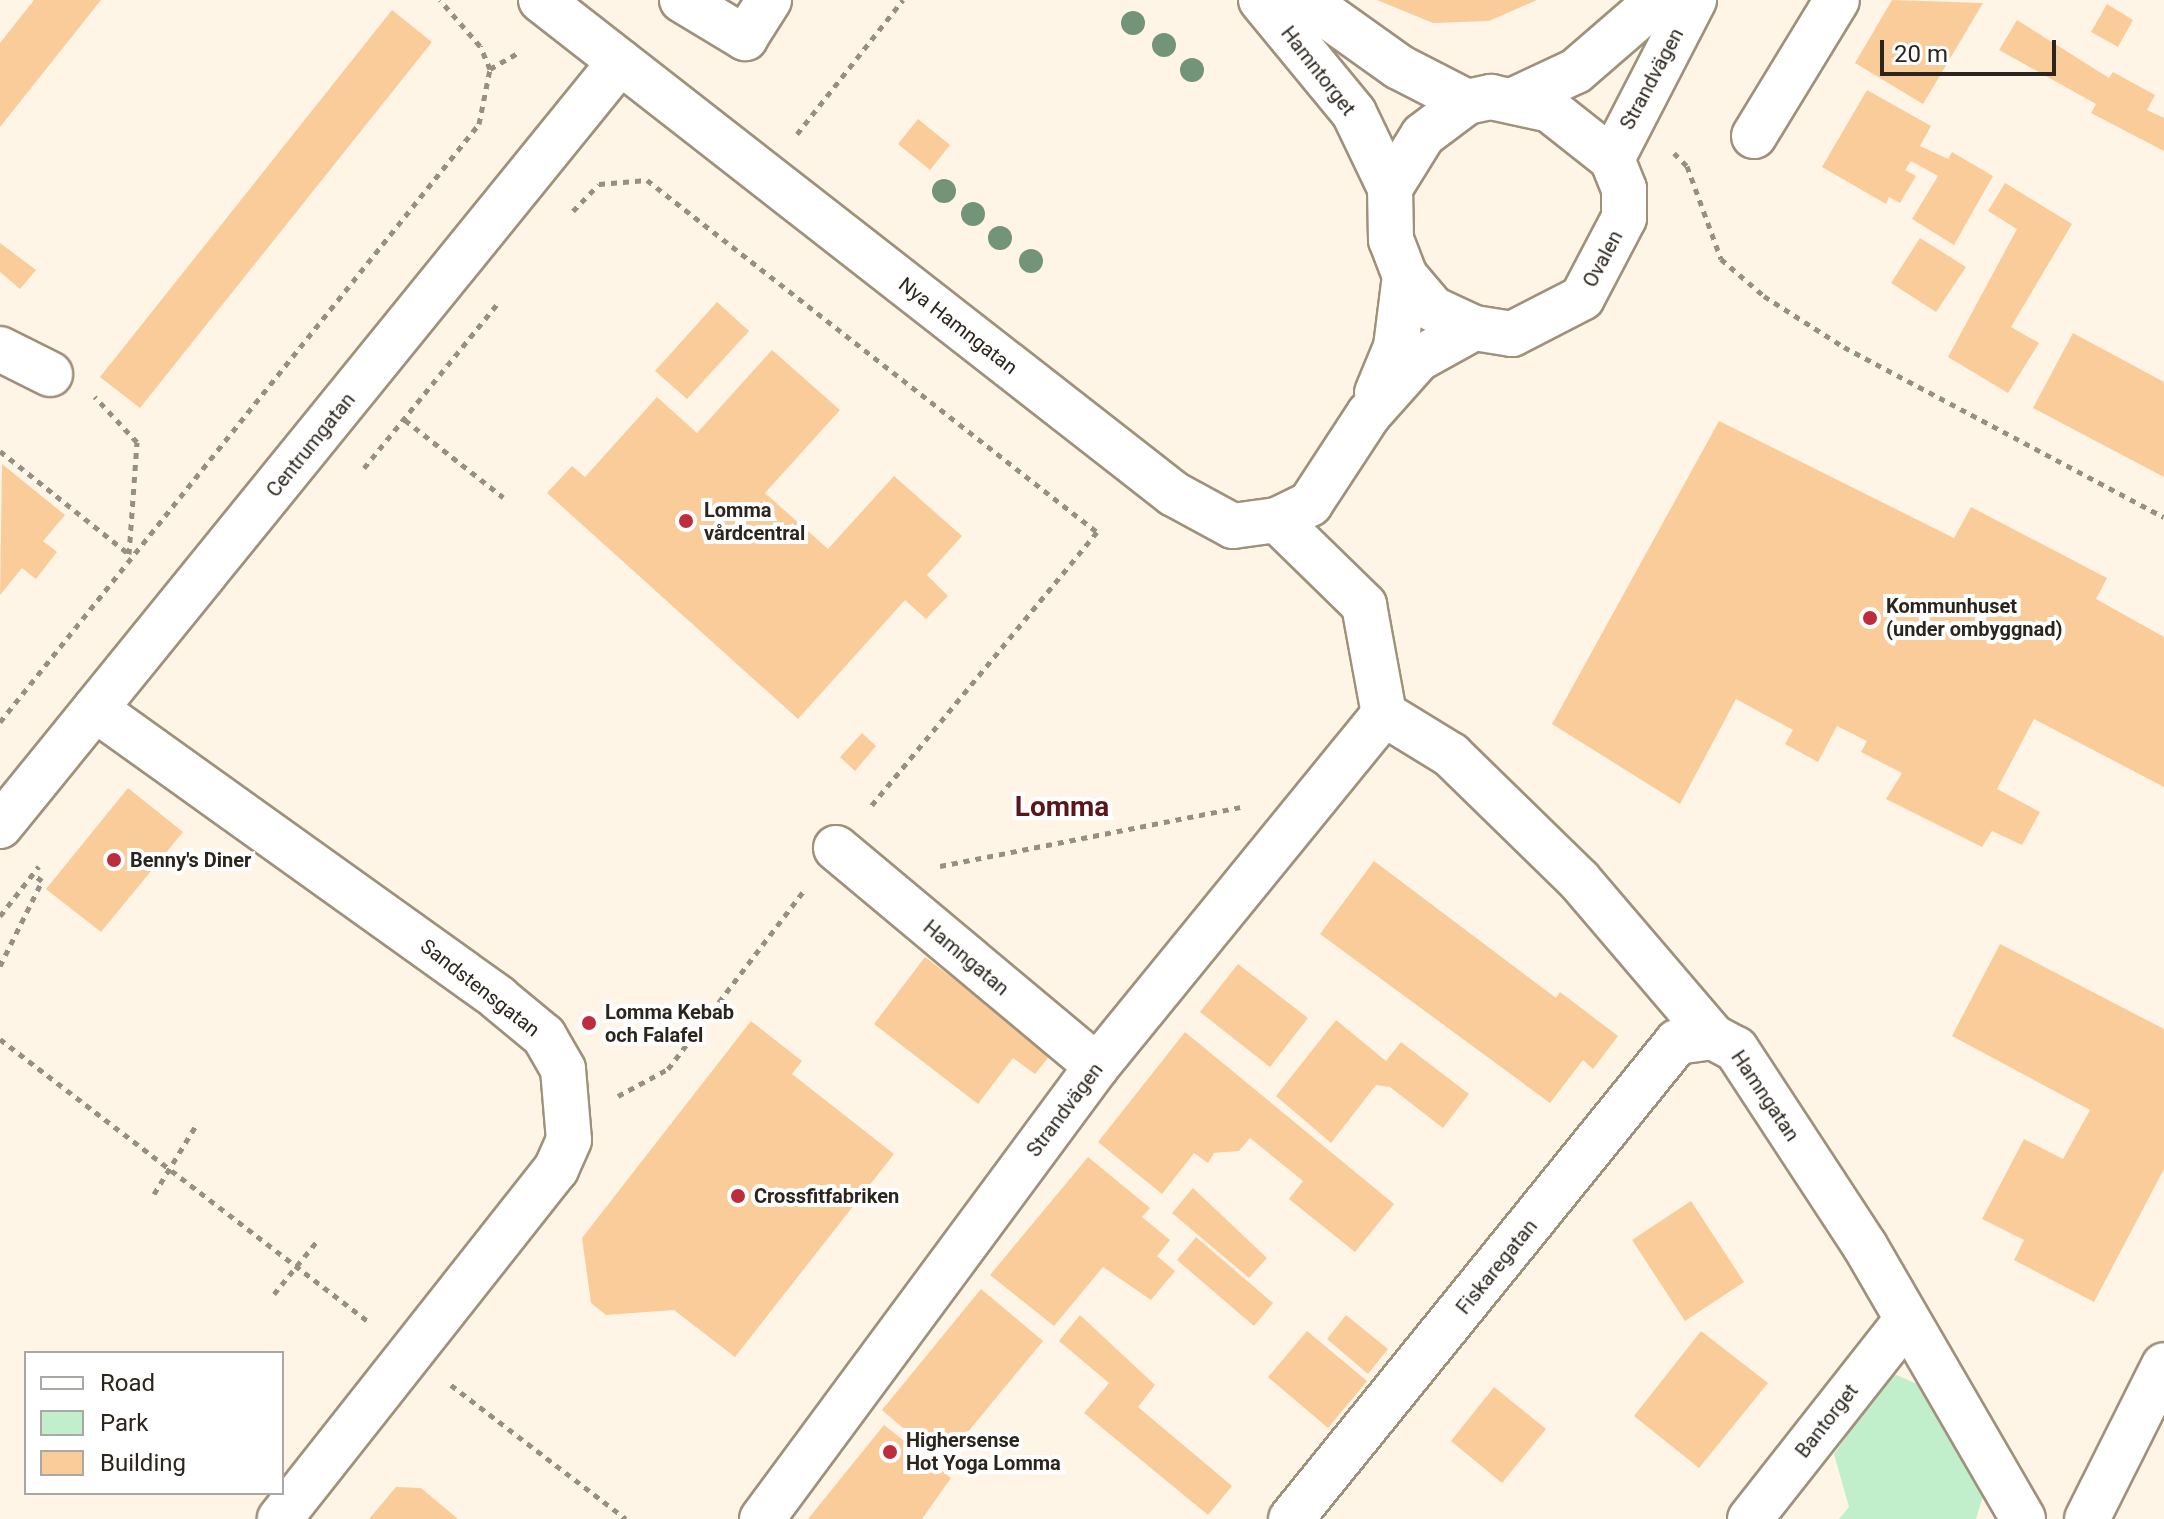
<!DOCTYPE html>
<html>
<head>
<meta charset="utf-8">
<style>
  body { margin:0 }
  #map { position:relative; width:2164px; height:1519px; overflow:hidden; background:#fff5e7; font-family:Roboto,sans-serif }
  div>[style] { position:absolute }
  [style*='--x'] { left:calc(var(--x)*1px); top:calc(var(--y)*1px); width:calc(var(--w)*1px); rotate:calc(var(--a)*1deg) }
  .green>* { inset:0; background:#c1eecb }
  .building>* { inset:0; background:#facc9a }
  .path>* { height:5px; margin-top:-2.5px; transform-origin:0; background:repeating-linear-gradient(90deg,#978f84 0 6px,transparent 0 12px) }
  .roads { filter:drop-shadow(2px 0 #a0917b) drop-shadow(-2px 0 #a0917b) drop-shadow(0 2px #a0917b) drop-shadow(0 -2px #a0917b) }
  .minor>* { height:44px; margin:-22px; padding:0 22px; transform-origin:22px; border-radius:22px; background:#fff }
  .trees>* { width:24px; height:24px; margin:-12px; border-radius:50%; background:#739478 }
  .dots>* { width:22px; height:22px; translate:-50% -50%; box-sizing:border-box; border:4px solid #fff; border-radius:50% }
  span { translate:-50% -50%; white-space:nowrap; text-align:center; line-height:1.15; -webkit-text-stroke:8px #fff; paint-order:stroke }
  .street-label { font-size:20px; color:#2b251d }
  .poi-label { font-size:20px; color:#2b251d; font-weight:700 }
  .left { translate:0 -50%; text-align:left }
  .district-label { font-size:28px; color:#5b161c; font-weight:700 }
  .legend { position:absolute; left:24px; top:1351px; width:260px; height:144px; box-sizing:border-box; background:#fff; border:2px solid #aaa8a5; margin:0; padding:10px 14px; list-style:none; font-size:24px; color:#2b251d }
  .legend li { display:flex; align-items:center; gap:16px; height:40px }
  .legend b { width:40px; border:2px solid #aaa8a5 }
  .scale { position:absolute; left:1880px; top:40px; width:176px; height:36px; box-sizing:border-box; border:4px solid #2b251d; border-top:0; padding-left:10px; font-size:24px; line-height:28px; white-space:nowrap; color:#2b251d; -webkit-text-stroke:6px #fff; paint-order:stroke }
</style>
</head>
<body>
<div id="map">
  <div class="green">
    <div style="clip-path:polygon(1892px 1373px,1917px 1384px,1984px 1493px,1976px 1519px,1839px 1519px,1849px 1507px,1834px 1454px)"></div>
  </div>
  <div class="building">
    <div style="clip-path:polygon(34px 0,101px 0,0 127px,0 43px)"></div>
    <div style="clip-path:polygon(1377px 0,1537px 0,1489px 21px,1433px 23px)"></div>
    <div style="clip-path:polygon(1892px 0,1983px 3px,1923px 104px,1855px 63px)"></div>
    <div style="clip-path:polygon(2107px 4px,2133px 20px,2118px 47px,2091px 32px)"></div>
    <div style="clip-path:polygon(392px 10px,432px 42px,140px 408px,100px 377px)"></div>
    <div style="clip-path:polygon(2017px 20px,2109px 78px,2113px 72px,2155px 95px,2147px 110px,2164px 118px,2164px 151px,2091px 113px,2096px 104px,1999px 50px)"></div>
    <div style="clip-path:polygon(1867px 90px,1931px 126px,1920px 146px,1948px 159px,1952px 152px,1993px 176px,1954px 245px,1912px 219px,1938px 176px,1911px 161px,1905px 170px,1916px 176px,1900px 203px,1889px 197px,1886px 204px,1822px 167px)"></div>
    <div style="clip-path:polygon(918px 119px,950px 145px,930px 170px,898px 144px)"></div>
    <div style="clip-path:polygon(2005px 183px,2072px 224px,2011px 327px,2039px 343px,2008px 393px,1948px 357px,2017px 229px,1988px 211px)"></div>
    <div style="clip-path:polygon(1920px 238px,1966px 267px,1936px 312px,1891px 283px)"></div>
    <div style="clip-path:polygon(0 243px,36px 270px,20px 289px,0 272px)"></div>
    <div style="clip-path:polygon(717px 302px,749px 331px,687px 399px,655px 371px)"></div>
    <div style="clip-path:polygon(2073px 333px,2164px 382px,2164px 477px,2033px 408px)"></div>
    <div style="clip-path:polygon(772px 350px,840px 410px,765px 493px,828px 549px,894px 476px,962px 536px,927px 575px,948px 596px,926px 619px,905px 600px,798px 719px,547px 493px,572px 466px,585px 477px,657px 397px,697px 433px)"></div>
    <div style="clip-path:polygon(1719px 421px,1954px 538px,1971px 507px,2107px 578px,2096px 599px,2164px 637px,2164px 787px,2034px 719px,1997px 789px,2040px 812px,2022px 845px,1992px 831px,1982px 847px,1886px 799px,1902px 773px,1861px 752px,1867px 741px,1837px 726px,1818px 762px,1785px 744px,1793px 730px,1736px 699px,1680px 804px,1552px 724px)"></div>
    <div style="clip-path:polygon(2px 464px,65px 515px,43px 541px,57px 552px,36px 579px,22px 568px,0 595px)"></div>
    <div style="clip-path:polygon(862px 733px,876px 746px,855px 771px,840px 757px)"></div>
    <div style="clip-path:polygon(128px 788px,183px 832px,101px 932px,46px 889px)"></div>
    <div style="clip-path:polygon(1374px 861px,1556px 998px,1560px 992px,1618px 1036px,1593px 1069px,1583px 1060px,1550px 1103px,1320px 934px)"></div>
    <div style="clip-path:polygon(2000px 944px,2164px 1029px,2164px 1169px,2094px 1302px,2014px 1260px,2024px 1240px,1982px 1219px,2024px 1139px,2063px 1159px,2090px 1110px,1952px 1036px)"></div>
    <div style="clip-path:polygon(925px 957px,1052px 1053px,1035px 1074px,1013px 1058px,978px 1104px,874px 1024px)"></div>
    <div style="clip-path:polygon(1238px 964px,1308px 1018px,1270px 1067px,1200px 1012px)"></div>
    <div style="clip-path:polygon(1336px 1020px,1386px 1061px,1401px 1042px,1469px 1094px,1443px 1128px,1390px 1087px,1376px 1085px,1331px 1143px,1276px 1096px)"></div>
    <div style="clip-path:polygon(751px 1021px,802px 1061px,792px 1074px,894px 1154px,735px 1357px,674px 1310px,606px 1315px,591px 1303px,582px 1238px)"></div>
    <div style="clip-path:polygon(1185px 1032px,1394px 1204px,1355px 1252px,1289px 1199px,1303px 1181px,1250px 1138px,1239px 1151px,1214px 1153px,1208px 1163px,1194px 1153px,1162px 1194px,1098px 1142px)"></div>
    <div style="clip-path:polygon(1088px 1157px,1150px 1208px,1142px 1217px,1170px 1240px,1157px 1256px,1175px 1271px,1151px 1300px,1103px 1267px,1054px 1326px,990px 1275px)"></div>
    <div style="clip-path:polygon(1193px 1188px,1267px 1258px,1249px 1278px,1172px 1213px)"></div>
    <div style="clip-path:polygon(1691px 1201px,1744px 1282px,1685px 1321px,1632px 1240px)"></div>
    <div style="clip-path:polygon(1196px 1237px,1273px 1303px,1254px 1326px,1177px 1260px)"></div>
    <div style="clip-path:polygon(981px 1289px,1043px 1341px,943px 1462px,882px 1410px)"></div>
    <div style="clip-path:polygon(1080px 1315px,1155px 1385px,1138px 1407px,1232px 1486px,1208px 1515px,1084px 1413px,1109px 1383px,1059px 1341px)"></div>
    <div style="clip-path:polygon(1346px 1315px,1388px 1349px,1368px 1374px,1327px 1339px)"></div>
    <div style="clip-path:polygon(1307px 1331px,1367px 1381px,1328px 1428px,1268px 1377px)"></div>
    <div style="clip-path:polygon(1701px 1331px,1768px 1383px,1699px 1468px,1634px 1416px)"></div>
    <div style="clip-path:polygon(1494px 1387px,1546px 1429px,1502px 1483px,1451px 1441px)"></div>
    <div style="clip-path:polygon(884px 1425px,951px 1478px,922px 1519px,808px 1519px)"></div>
    <div style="clip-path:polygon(396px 1487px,421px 1488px,458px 1519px,369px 1519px)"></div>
  </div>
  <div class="path">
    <div style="--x:490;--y:69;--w:34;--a:-30"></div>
    <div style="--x:797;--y:134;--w:171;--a:-51.7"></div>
    <div style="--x:1674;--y:153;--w:18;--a:45"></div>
    <div style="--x:1687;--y:166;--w:99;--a:69.9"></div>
    <div style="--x:1721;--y:259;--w:57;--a:40.7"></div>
    <div style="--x:1764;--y:296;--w:95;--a:32.5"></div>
    <div style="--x:1844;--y:347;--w:362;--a:28"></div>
    <div style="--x:573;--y:211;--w:37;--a:-46"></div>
    <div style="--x:599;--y:184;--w:48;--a:-4.8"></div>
    <div style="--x:647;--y:180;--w:571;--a:38.03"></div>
    <div style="--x:1097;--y:532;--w:355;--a:129.5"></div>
    <div style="--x:405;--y:420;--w:125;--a:38.2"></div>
    <div style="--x:0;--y:451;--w:165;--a:38.6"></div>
    <div style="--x:129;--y:554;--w:112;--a:-85.9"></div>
    <div style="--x:137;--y:442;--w:62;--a:-133"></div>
    <div style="--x:364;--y:468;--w:214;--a:-50.9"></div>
    <div style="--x:0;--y:722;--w:766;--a:-51.31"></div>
    <div style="--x:479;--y:124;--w:56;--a:-78.7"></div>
    <div style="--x:490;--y:69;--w:25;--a:-113"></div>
    <div style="--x:480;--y:46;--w:61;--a:-131"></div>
    <div style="--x:940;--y:866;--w:306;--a:-11.1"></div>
    <div style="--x:0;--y:916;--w:63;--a:-52"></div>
    <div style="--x:0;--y:966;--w:95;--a:-63.7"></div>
    <div style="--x:42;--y:881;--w:11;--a:-142"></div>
    <div style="--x:0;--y:1039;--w:463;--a:37.5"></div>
    <div style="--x:618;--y:1096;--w:57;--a:-28.4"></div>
    <div style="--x:668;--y:1069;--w:226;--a:-52.7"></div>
    <div style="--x:154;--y:1194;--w:79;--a:-58.5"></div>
    <div style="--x:274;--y:1294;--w:68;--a:-50.9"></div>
    <div style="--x:451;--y:1385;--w:220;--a:37.4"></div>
  </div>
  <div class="roads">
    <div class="minor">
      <div style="--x:541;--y:0;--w:803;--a:37.97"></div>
      <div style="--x:1174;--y:494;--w:67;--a:28.5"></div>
      <div style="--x:1233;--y:526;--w:44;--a:-7.8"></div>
      <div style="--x:1277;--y:520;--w:37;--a:-26"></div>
      <div style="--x:1310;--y:504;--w:108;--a:-56.8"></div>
      <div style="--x:1369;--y:414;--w:74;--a:-48.3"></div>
      <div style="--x:1418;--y:359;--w:64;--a:-29"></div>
      <div style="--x:682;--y:0;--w:74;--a:31.1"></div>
      <div style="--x:745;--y:38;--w:45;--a:-57.7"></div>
      <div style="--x:1261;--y:0;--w:146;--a:50.5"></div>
      <div style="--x:1354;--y:113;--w:83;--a:64.4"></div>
      <div style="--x:1305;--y:0;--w:115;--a:35.5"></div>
      <div style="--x:1399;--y:67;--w:76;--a:27.2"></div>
      <div style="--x:1491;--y:97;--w:60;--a:12.4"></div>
      <div style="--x:1550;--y:110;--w:79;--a:38.3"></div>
      <div style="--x:1612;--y:159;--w:32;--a:68"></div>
      <div style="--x:1624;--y:189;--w:29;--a:90"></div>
      <div style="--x:1624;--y:218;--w:90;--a:117.7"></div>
      <div style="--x:1582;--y:298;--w:79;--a:152.8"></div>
      <div style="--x:1512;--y:334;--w:38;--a:-171"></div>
      <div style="--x:1474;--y:328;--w:45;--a:-155.1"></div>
      <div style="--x:1433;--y:309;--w:43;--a:-130.3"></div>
      <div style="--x:1405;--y:276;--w:39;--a:-111"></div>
      <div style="--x:1391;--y:240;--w:52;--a:-91.1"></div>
      <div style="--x:1390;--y:188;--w:62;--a:-58.1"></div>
      <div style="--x:1423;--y:135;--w:55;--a:-36.9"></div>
      <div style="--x:1467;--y:102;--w:25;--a:-12"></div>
      <div style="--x:1514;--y:100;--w:68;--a:-25.1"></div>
      <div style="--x:1576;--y:71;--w:108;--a:-40.9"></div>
      <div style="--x:1754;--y:136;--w:159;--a:-58.6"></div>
      <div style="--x:1612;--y:159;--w:179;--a:-62.7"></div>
      <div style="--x:0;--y:349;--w:56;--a:26.6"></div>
      <div style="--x:1377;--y:393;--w:50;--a:-67.6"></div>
      <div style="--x:1396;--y:347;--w:72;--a:-82.8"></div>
      <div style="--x:1277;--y:520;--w:122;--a:44.3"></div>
      <div style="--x:1364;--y:605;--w:111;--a:79.6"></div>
      <div style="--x:95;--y:709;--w:496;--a:35.6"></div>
      <div style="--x:498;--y:998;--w:60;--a:39.6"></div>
      <div style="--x:544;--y:1036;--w:38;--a:60"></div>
      <div style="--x:563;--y:1069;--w:71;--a:85.2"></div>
      <div style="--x:569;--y:1140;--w:32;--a:114"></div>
      <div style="--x:556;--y:1169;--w:446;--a:128.3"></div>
      <div style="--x:1384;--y:714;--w:79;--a:31.5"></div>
      <div style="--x:1451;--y:755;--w:179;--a:44.3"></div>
      <div style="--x:1579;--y:880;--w:206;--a:49.5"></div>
      <div style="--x:1713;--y:1037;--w:26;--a:28"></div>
      <div style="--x:1736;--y:1049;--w:235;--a:56.8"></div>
      <div style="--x:1865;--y:1246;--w:315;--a:59.9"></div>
      <div style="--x:0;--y:826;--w:984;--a:-50.94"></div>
      <div style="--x:836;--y:848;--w:340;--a:39.9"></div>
      <div style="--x:762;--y:1519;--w:563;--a:-53.52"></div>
      <div style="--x:1097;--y:1066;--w:454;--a:-50.8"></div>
      <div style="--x:1291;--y:1519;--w:614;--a:-51.02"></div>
      <div style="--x:1677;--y:1042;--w:36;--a:-8"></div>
      <div style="--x:1750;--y:1519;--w:249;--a:-51.8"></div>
      <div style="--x:2087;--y:1519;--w:172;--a:-63.4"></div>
    </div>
  </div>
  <div class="trees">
    <div style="left:1133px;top:23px"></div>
    <div style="left:1164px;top:45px"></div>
    <div style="left:1192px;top:70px"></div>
    <div style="left:944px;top:191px"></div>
    <div style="left:973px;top:214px"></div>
    <div style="left:1000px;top:238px"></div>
    <div style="left:1031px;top:261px"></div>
  </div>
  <div class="dots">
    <div style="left:686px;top:521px;background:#be2d3d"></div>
    <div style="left:1870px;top:618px;background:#be2d3d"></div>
    <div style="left:114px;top:860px;background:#be2d3d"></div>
    <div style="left:589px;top:1023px;background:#be2d3d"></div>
    <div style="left:738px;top:1196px;background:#be2d3d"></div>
    <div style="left:890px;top:1452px;background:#be2d3d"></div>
  </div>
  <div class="street-label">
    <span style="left:1318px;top:71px;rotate:52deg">Hamntorget</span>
    <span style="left:1652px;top:79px;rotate:-62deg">Strandvägen</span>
    <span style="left:1603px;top:259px;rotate:-62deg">Ovalen</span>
    <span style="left:958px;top:326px;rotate:38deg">Nya Hamngatan</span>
    <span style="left:311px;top:445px;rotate:-51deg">Centrumgatan</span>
    <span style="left:966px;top:958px;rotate:40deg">Hamngatan</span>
    <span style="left:480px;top:988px;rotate:38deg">Sandstensgatan</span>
    <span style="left:1765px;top:1096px;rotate:56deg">Hamngatan</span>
    <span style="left:1065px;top:1110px;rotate:-53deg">Strandvägen</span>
    <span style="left:1497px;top:1267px;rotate:-51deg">Fiskaregatan</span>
    <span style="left:1827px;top:1421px;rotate:-52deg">Bantorget</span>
  </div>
  <div class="poi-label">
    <span class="left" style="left:704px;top:522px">Lomma<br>vårdcentral</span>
    <span class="left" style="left:1886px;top:618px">Kommunhuset<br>(under ombyggnad)</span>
    <span class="left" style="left:130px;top:860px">Benny's Diner</span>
    <span class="left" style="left:605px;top:1024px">Lomma Kebab<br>och Falafel</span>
    <span class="left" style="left:754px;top:1196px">Crossfitfabriken</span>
    <span class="left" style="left:906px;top:1452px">Highersense<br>Hot Yoga Lomma</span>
  </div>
  <div class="district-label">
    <span style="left:1062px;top:807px">Lomma</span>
  </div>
  <ul class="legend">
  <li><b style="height:10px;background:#fff"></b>Road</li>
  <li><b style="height:22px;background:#c1eecb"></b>Park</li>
  <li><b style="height:22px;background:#facc9a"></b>Building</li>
  </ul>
  <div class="scale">20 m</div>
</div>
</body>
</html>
